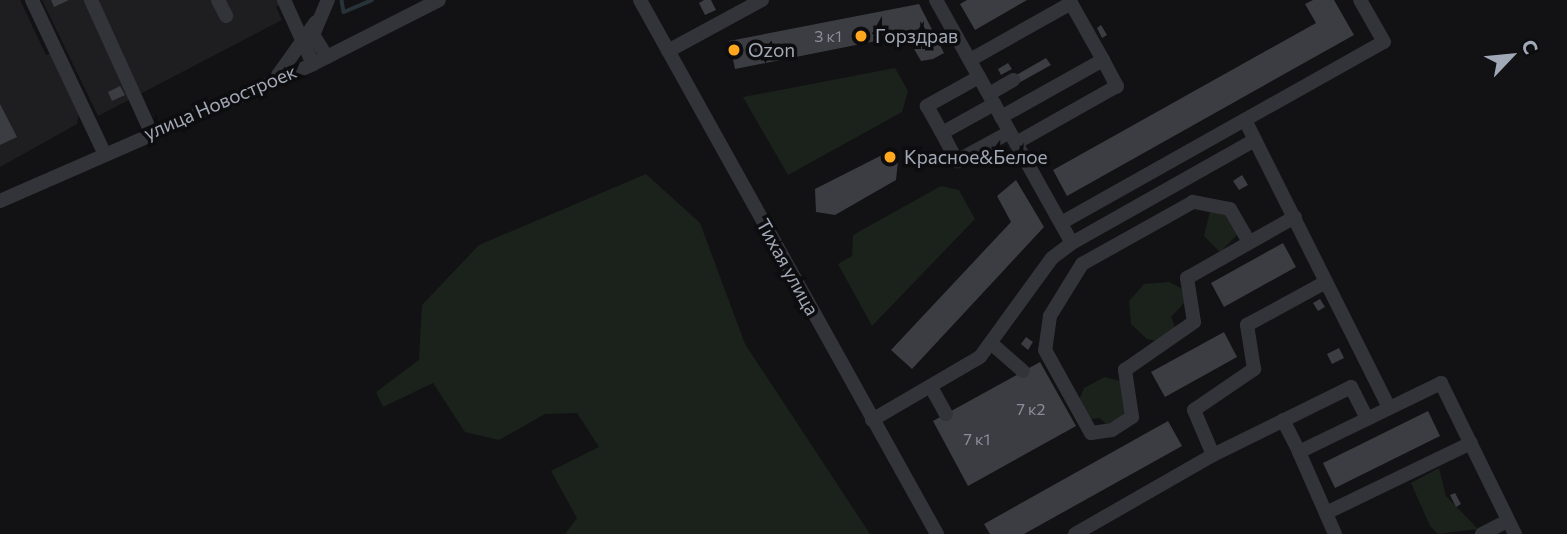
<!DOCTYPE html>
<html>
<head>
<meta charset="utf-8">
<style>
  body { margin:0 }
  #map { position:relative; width:1567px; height:534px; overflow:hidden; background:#121214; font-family:Commissioner,sans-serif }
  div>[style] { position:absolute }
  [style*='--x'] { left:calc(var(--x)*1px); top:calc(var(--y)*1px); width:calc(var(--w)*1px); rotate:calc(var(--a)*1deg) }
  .built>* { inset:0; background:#1e1e21 }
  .green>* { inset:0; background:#1a221b }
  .stream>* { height:3.5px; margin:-1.75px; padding:0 1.75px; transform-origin:1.75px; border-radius:1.75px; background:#273239 }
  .building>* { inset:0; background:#3c3d42 }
  .minor>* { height:14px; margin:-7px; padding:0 7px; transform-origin:7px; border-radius:7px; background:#333439 }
  .dots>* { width:19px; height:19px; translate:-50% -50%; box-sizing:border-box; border:4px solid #0d0d0f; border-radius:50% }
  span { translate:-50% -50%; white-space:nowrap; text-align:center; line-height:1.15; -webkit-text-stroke:7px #0d0d0f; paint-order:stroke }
  .number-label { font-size:16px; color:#888e99 }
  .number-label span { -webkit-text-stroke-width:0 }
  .poi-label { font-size:19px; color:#a2a9b6 }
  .left { translate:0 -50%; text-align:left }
  .street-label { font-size:19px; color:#a2a9b6 }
  .north { position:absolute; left:1476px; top:21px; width:70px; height:70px; -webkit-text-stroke:5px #0d0d0f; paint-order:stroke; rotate:64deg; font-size:19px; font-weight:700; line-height:28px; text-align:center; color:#a2a9b6 }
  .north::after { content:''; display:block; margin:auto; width:24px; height:32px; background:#a2a9b6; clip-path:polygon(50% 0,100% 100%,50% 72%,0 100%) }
</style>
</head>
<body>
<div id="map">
  <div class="built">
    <div style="clip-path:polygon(0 0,20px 0,46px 55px,53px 52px,79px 113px,77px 124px,0 167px)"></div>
    <div style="clip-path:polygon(42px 0,293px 0,276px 7px,282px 20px,98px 116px)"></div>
  </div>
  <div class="green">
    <div style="clip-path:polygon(895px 68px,908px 91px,902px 112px,788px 175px,743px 97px)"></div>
    <div style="clip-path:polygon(646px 174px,700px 223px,745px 344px,870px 534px,565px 534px,577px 518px,551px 471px,599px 447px,577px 413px,545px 414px,499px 440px,465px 432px,433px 383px,383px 407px,376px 392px,419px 360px,422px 305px,479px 245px)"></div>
    <div style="clip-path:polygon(941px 186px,959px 190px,975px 219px,872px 326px,838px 264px,852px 256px,853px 235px)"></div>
    <div style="clip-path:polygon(1211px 207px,1226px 209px,1239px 233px,1220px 252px,1204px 236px)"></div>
    <div style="clip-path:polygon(1169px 282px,1181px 288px,1185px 302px,1171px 317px,1177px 332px,1160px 342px,1147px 339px,1131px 324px,1129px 301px,1144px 284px)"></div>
    <div style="clip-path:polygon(1105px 377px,1120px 381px,1124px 404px,1124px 417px,1108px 426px,1100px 418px,1085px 420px,1077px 405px,1084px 388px)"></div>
    <div style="clip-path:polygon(1439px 468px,1446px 496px,1478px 529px,1438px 534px,1430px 526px,1411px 483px)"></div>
  </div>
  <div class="stream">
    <div style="--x:342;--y:0;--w:12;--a:81"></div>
    <div style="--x:344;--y:12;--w:30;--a:-23"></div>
  </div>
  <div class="building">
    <div style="clip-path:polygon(51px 0,69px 0,54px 7px)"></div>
    <div style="clip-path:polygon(704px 0,711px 0,716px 10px,705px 15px,699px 3px)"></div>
    <div style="clip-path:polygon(967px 0,1027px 0,975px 30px,960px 4px)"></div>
    <div style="clip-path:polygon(1313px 0,1334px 0,1354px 35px,1067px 196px,1053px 170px,1316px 23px,1305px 4px)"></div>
    <div style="clip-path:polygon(919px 4px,944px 53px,933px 59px,921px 61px,906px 35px,735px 69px,729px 41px)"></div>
    <div style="clip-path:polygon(1101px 25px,1107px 35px,1102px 38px,1097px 28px)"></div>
    <div style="clip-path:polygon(1046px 58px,1051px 65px,1015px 85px,1011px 78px)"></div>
    <div style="clip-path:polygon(1008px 63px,1012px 69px,1001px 75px,998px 69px)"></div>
    <div style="clip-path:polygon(120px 86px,125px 95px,112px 101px,108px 92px)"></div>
    <div style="clip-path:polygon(0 104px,17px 137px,0 145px)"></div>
    <div style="clip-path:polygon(886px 153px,898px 161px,896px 180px,835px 215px,816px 212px,815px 189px)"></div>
    <div style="clip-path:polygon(1242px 175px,1248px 185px,1239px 190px,1233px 181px)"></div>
    <div style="clip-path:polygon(1016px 180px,1044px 227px,912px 369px,891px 350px,1011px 222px,997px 196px)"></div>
    <div style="clip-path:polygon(1283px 243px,1296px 267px,1224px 307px,1211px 283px)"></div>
    <div style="clip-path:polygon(1320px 299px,1325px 307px,1318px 311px,1313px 303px)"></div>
    <div style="clip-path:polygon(1224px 332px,1237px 357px,1165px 397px,1151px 372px)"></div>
    <div style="clip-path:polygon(1026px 337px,1033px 342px,1028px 350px,1021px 344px)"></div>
    <div style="clip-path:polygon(1339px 348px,1344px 358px,1332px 364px,1327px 354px)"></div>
    <div style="clip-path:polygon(1040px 362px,1076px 426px,968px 486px,933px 421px)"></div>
    <div style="clip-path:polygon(1428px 411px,1440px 436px,1335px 488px,1323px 463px)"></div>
    <div style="clip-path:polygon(1168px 421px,1182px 446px,1024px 534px,990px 534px,984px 524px)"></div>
    <div style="clip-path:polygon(1455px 493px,1461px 504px,1456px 507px,1450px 495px)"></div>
  </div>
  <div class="minor">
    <div style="--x:32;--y:0;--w:168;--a:64.7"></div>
    <div style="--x:91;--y:0;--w:143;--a:65.6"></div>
    <div style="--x:218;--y:0;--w:18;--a:63"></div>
    <div style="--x:284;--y:0;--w:70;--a:65.6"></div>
    <div style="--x:640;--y:0;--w:611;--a:60.92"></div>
    <div style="--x:936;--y:0;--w:278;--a:60.8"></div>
    <div style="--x:668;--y:51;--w:107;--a:-28.5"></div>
    <div style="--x:327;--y:57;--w:26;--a:-122"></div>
    <div style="--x:313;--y:35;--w:38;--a:-67"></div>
    <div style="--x:970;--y:60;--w:116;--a:-29.4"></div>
    <div style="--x:1071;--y:3;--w:65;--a:60.7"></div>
    <div style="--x:1103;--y:60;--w:30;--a:62"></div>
    <div style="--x:1117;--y:86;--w:116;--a:150.6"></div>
    <div style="--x:278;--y:75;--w:65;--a:-54.4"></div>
    <div style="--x:979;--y:77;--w:60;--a:150.9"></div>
    <div style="--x:927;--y:106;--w:31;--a:61"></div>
    <div style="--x:942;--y:133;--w:32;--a:62"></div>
    <div style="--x:957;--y:161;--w:60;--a:-28.7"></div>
    <div style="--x:989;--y:94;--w:28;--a:-30"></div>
    <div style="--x:1001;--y:117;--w:117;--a:-29.2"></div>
    <div style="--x:1245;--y:120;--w:322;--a:63.4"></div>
    <div style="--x:942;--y:133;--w:60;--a:-29.1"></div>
    <div style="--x:0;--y:201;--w:342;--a:-23.6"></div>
    <div style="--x:313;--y:64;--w:141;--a:-26.9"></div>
    <div style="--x:1061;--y:223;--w:370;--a:-29.3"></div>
    <div style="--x:1384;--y:42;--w:48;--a:-119.7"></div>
    <div style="--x:1249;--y:242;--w:38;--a:-120"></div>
    <div style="--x:1230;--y:209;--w:38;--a:-169"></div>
    <div style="--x:1193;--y:202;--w:127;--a:150.8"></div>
    <div style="--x:1082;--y:264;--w:61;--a:121.6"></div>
    <div style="--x:1050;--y:316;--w:34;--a:98"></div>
    <div style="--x:1045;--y:350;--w:95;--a:61"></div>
    <div style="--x:1091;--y:433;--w:21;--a:-8"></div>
    <div style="--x:1112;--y:430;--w:24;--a:-33"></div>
    <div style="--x:1132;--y:417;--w:48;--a:-98.5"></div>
    <div style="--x:1125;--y:370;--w:84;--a:-34.8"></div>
    <div style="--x:1194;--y:322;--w:45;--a:-99"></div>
    <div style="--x:1187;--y:278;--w:124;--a:-29.5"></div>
    <div style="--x:992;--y:344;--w:41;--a:41.1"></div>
    <div style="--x:931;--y:387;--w:31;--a:61"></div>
    <div style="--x:872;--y:420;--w:125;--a:-30.3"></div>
    <div style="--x:980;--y:357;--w:122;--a:-54"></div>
    <div style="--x:1052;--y:258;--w:25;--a:-37"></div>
    <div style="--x:1072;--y:243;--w:210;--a:-29.4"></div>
    <div style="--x:1283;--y:420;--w:36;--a:63"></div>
    <div style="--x:1213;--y:455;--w:49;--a:-112.9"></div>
    <div style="--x:1194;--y:410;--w:73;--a:-34.3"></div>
    <div style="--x:1254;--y:369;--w:45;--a:-99"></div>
    <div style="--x:1247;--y:325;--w:90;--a:-28.6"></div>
    <div style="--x:1326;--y:513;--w:161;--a:-25.8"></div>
    <div style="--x:1075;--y:534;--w:159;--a:-29.8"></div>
    <div style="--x:1213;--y:455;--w:154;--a:-26.2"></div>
    <div style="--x:1351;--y:387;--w:36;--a:63"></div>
    <div style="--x:1335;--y:534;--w:90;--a:-113.7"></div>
    <div style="--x:1299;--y:452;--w:158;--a:-25.9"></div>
    <div style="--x:1441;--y:383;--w:168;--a:63.9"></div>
    <div style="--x:1482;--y:534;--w:29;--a:-27"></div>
  </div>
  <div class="dots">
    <div style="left:861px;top:36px;background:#ffa81f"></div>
    <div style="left:734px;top:50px;background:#ffa81f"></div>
    <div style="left:890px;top:157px;background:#ffa81f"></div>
  </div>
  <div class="number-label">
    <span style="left:828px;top:36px">3 к1</span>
    <span style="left:1031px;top:409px">7 к2</span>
    <span style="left:977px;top:439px">7 к1</span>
  </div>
  <div class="poi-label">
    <span class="left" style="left:875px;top:36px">Горздрав</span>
    <span class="left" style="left:748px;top:50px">Ozon</span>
    <span class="left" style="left:904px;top:157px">Красное&amp;Белое</span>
  </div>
  <div class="street-label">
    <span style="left:220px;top:102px;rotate:-23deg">улица Новостроек</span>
    <span style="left:788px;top:267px;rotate:61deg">Тихая улица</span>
  </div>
  <div class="north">С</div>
</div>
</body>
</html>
